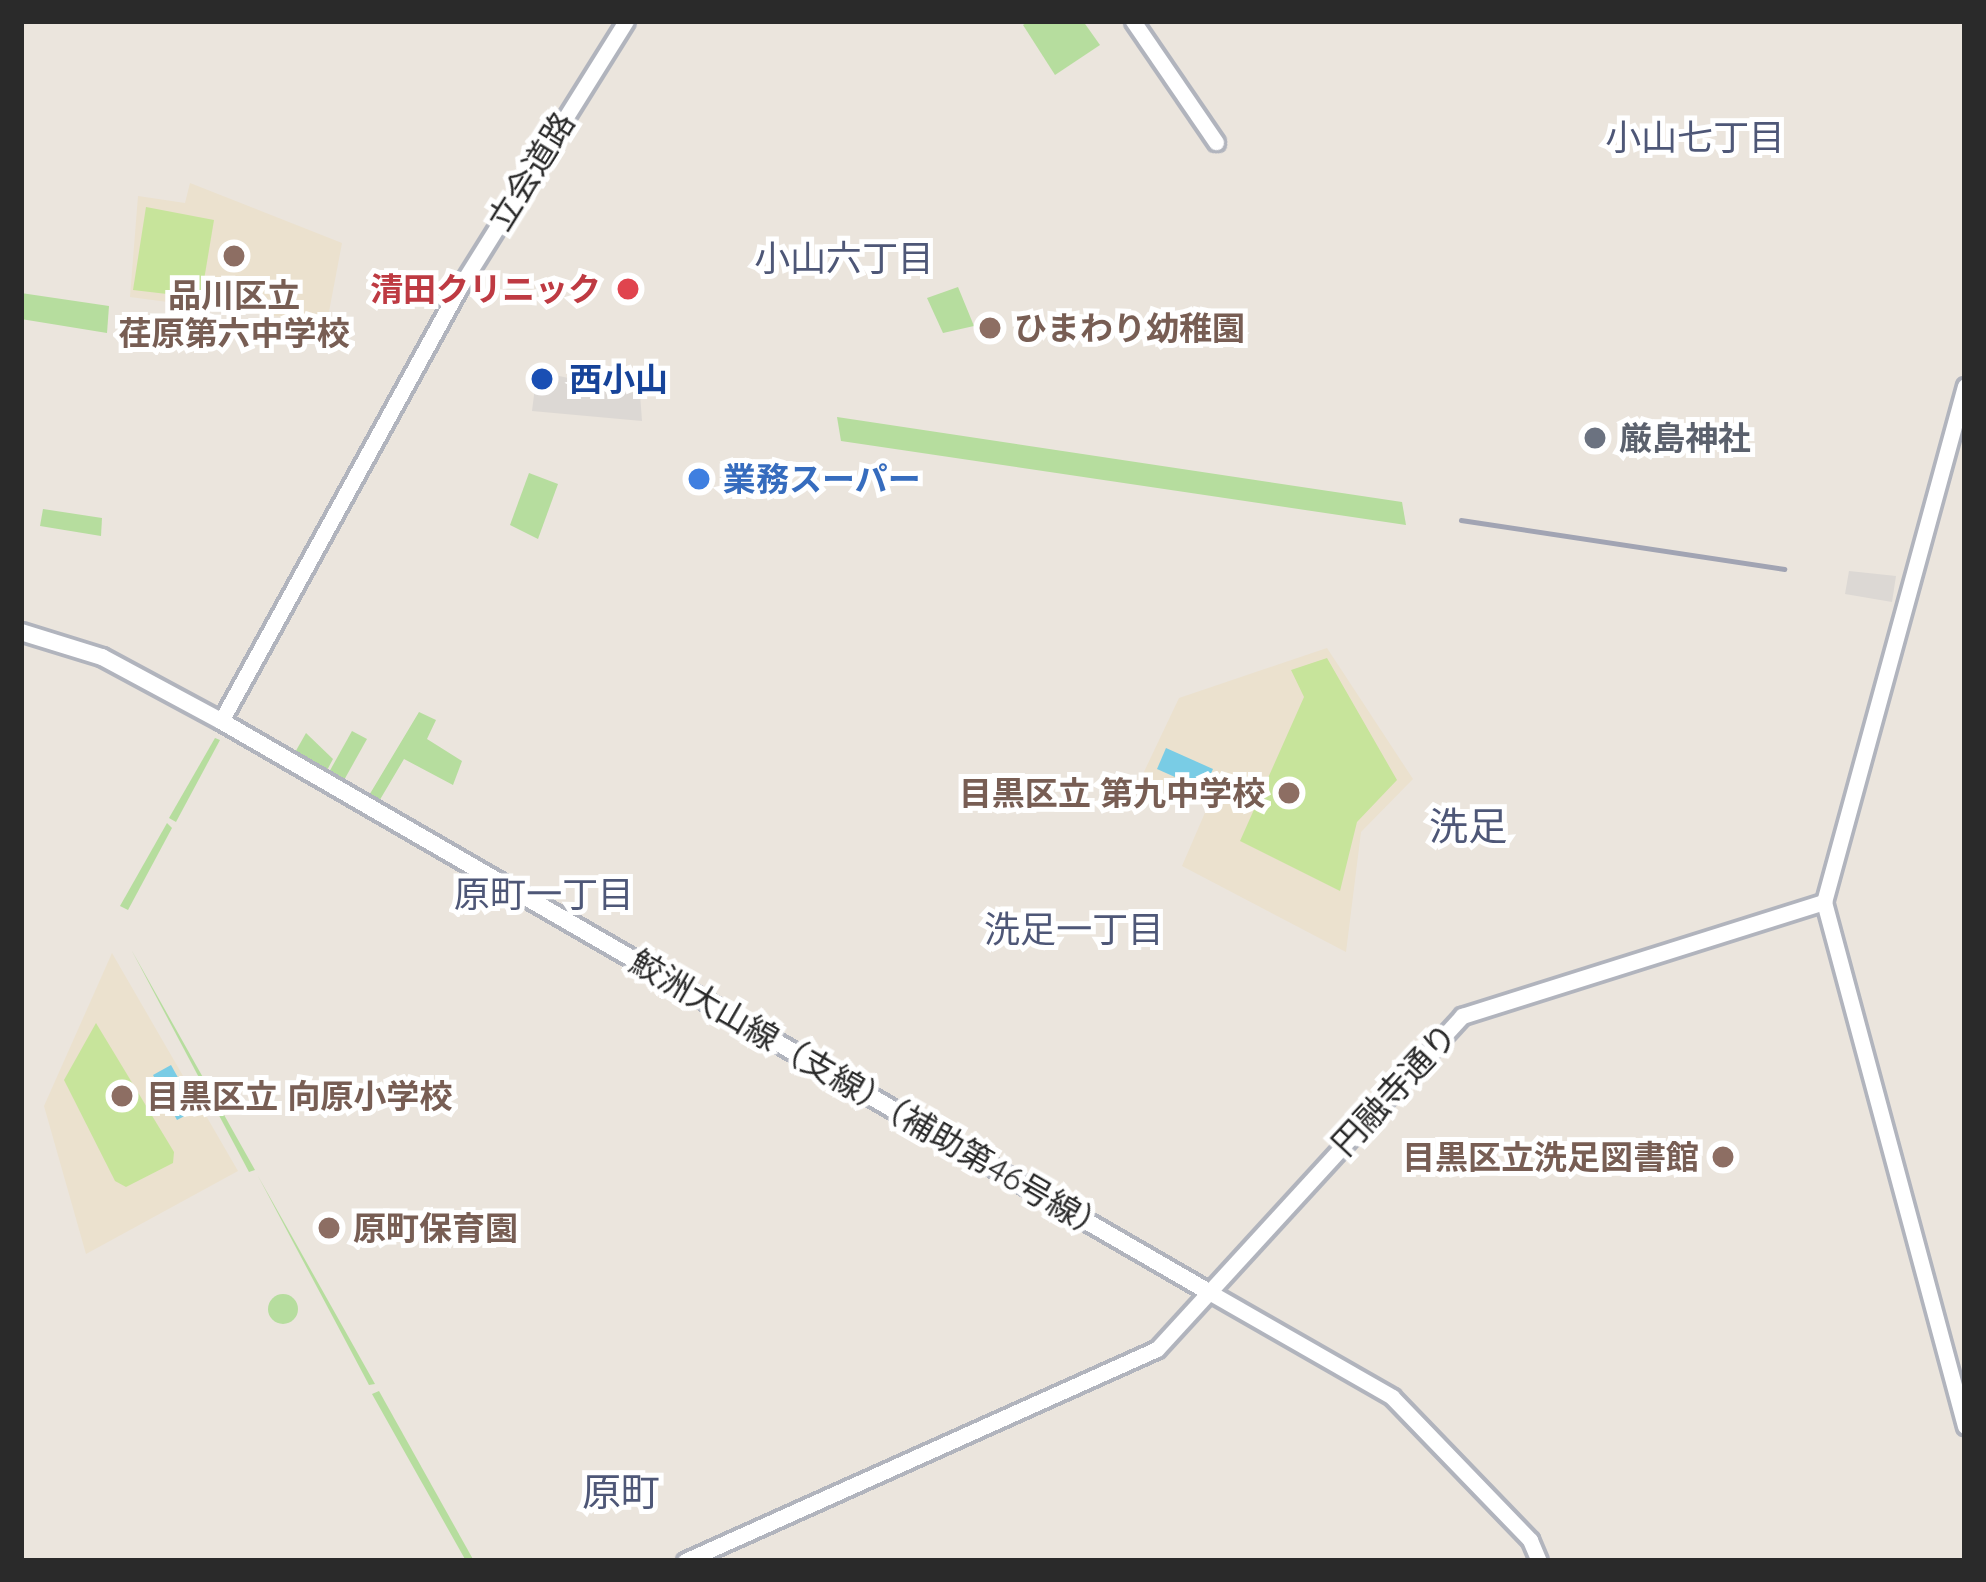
<!DOCTYPE html>
<html>
<head>
<meta charset="utf-8">
<style>
  body { margin:0 }
  #map { position:relative; width:1986px; height:1582px; overflow:hidden; background:#ebe5dd; font-family:Quicksand,"Noto Sans JP",sans-serif }
  div>[style] { position:absolute }
  [style*='--x'] { left:calc(var(--x)*1px); top:calc(var(--y)*1px); width:calc(var(--w)*1px); rotate:calc(var(--a)*1deg) }
  .education>* { inset:0; background:#ebe1ce }
  .green>* { inset:0; background:#b6dd9e }
  .round { border-radius:50% }
  .pitch>* { inset:0; background:#c7e49b }
  .plaza>* { inset:0; background:#dcd8d4 }
  .water>* { inset:0; background:#79cce5 }
  .roads { filter:drop-shadow(3px 0 #b1b4bd) drop-shadow(-3px 0 #b1b4bd) drop-shadow(0 3px #b1b4bd) drop-shadow(0 -3px #b1b4bd) }
  .tertiary>* { height:15px; margin:-7.5px; padding:0 7.5px; transform-origin:7.5px; border-radius:7.5px; background:#fff }
  .secondary>* { height:16px; margin:-8px; padding:0 8px; transform-origin:8px; border-radius:8px; background:#fff }
  .rail>* { height:4.5px; margin:-2.25px; padding:0 2.25px; transform-origin:2.25px; border-radius:2.25px; background:#a1a4b3 }
  .dots>* { width:33px; height:33px; translate:-50% -50%; box-sizing:border-box; border:6px solid #fff; border-radius:50% }
  span { translate:-50% -50%; white-space:nowrap; text-align:center; line-height:1.15; -webkit-text-stroke:10px #fff; paint-order:stroke }
  .street-label { font-size:33px; color:#2a2a2a }
  .health-label { font-size:33px; color:#be3a42; font-weight:700 }
  .right { translate:-100% -50%; text-align:right }
  .education-label { font-size:33px; color:#785e54; font-weight:700 }
  .left { translate:0 -50%; text-align:left }
  .transit-label { font-size:33px; color:#164399; font-weight:700 }
  .worship-label { font-size:33px; color:#5b616d; font-weight:700 }
  .shop-label { font-size:33px; color:#366cbe; font-weight:700 }
  .neighbourhood-label { font-size:36px; color:#4e5777 }
  .quarter-label { font-size:39px; color:#4e5777 }
  .frame { position:absolute; inset:0; border:24px solid #2a2a2a; pointer-events:none }
</style>
</head>
<body>
<div id="map">
  <div class="education">
    <div style="clip-path:polygon(190px 183px,342px 243px,328px 317px,319px 322px,130px 297px,138px 196px,185px 203px)"></div>
    <div style="clip-path:polygon(1327px 648px,1413px 779px,1361px 832px,1346px 952px,1182px 866px,1207px 808px,1142px 776px,1179px 698px)"></div>
    <div style="clip-path:polygon(112px 953px,238px 1171px,86px 1254px,44px 1106px)"></div>
  </div>
  <div class="green">
    <div style="clip-path:polygon(1029px 21px,1083px 21px,1100px 45px,1055px 75px,1023px 25px)"></div>
    <div style="clip-path:polygon(958px 287px,974px 326px,943px 333px,927px 298px)"></div>
    <div style="clip-path:polygon(21px 293px,109px 306px,107px 333px,21px 319px)"></div>
    <div style="clip-path:polygon(837px 417px,1402px 502px,1406px 525px,841px 441px)"></div>
    <div style="clip-path:polygon(529px 473px,558px 484px,538px 539px,510px 525px)"></div>
    <div style="clip-path:polygon(43px 509px,102px 518px,101px 536px,40px 526px)"></div>
    <div style="clip-path:polygon(419px 712px,436px 720px,427px 739px,462px 761px,453px 785px,404px 759px,378px 803px,368px 797px)"></div>
    <div style="clip-path:polygon(352px 731px,367px 739px,343px 782px,328px 774px)"></div>
    <div style="clip-path:polygon(306px 733px,333px 759px,325px 774px,293px 756px)"></div>
    <div style="clip-path:polygon(215px 738px,220px 740px,176px 822px,169px 818px)"></div>
    <div style="clip-path:polygon(167px 823px,172px 828px,128px 910px,120px 906px)"></div>
    <div style="clip-path:polygon(132px 951px,255px 1170px,249px 1172px)"></div>
    <div style="clip-path:polygon(258px 1176px,375px 1384px,369px 1385px)"></div>
    <div class="round" style="left:268px;top:1294px;width:30px;height:30px"></div>
    <div style="clip-path:polygon(379px 1391px,474px 1561px,466px 1561px,372px 1394px)"></div>
  </div>
  <div class="pitch">
    <div style="clip-path:polygon(146px 207px,214px 220px,201px 298px,133px 290px)"></div>
    <div style="clip-path:polygon(1327px 658px,1397px 780px,1357px 822px,1340px 891px,1240px 841px,1304px 697px,1291px 670px)"></div>
    <div style="clip-path:polygon(96px 1023px,174px 1152px,173px 1163px,126px 1187px,115px 1181px,64px 1080px)"></div>
  </div>
  <div class="plaza">
    <div style="clip-path:polygon(537px 371px,640px 394px,642px 421px,532px 411px)"></div>
    <div style="clip-path:polygon(1849px 571px,1896px 576px,1892px 602px,1845px 594px)"></div>
  </div>
  <div class="water">
    <div style="clip-path:polygon(1166px 748px,1213px 769px,1204px 790px,1157px 769px)"></div>
    <div style="clip-path:polygon(171px 1065px,196px 1110px,177px 1120px,153px 1075px)"></div>
  </div>
  <div class="roads">
    <div class="tertiary">
      <div style="--x:1133;--y:21;--w:147;--a:55.6"></div>
      <div style="--x:221;--y:721;--w:498;--a:-61.2"></div>
      <div style="--x:461;--y:285;--w:311;--a:-58"></div>
      <div style="--x:1824;--y:902;--w:543;--a:74.94"></div>
      <div style="--x:1824;--y:902;--w:535;--a:-74.72"></div>
      <div style="--x:1209;--y:1292;--w:211;--a:29.8"></div>
      <div style="--x:1392;--y:1397;--w:199;--a:46"></div>
      <div style="--x:1530;--y:1540;--w:23;--a:67"></div>
      <div style="--x:685;--y:1561;--w:517;--a:-24.19"></div>
      <div style="--x:1157;--y:1349;--w:452;--a:-47.5"></div>
      <div style="--x:1462;--y:1016;--w:380;--a:-17.5"></div>
    </div>
    <div class="secondary">
      <div style="--x:21;--y:632;--w:85;--a:17.2"></div>
      <div style="--x:102;--y:657;--w:135;--a:28.3"></div>
      <div style="--x:221;--y:721;--w:1141;--a:30.03"></div>
    </div>
  </div>
  <div class="rail">
    <div style="--x:1461;--y:520;--w:327;--a:8.6"></div>
  </div>
  <div class="dots">
    <div style="left:234px;top:256px;background:#8d6e63"></div>
    <div style="left:628px;top:289px;background:#e0444e"></div>
    <div style="left:990px;top:328px;background:#8d6e63"></div>
    <div style="left:542px;top:379px;background:#1a4fb4"></div>
    <div style="left:1595px;top:438px;background:#6b7280"></div>
    <div style="left:699px;top:479px;background:#3f7fe0"></div>
    <div style="left:1289px;top:793px;background:#8d6e63"></div>
    <div style="left:122px;top:1096px;background:#8d6e63"></div>
    <div style="left:1723px;top:1157px;background:#8d6e63"></div>
    <div style="left:329px;top:1228px;background:#8d6e63"></div>
  </div>
  <div class="street-label">
    <span style="left:531px;top:171px;rotate:-58deg">立会道路</span>
    <span style="left:1394px;top:1089px;rotate:-47deg">円融寺通り</span>
    <span style="left:870px;top:1095px;rotate:30deg">鮫洲大山線（支線）（補助第46号線）</span>
  </div>
  <div class="health-label">
    <span class="right" style="left:601px;top:289px">清田クリニック</span>
  </div>
  <div class="education-label">
    <span style="left:234px;top:314px">品川区立<br>荏原第六中学校</span>
    <span class="left" style="left:1014px;top:328px">ひまわり幼稚園</span>
    <span class="right" style="left:1265px;top:793px">目黒区立 第九中学校</span>
    <span class="left" style="left:146px;top:1096px">目黒区立 向原小学校</span>
    <span class="right" style="left:1699px;top:1157px">目黒区立洗足図書館</span>
    <span class="left" style="left:353px;top:1228px">原町保育園</span>
  </div>
  <div class="transit-label">
    <span class="left" style="left:569px;top:379px">西小山</span>
  </div>
  <div class="worship-label">
    <span class="left" style="left:1619px;top:438px">厳島神社</span>
  </div>
  <div class="shop-label">
    <span class="left" style="left:723px;top:479px">業務スーパー</span>
  </div>
  <div class="neighbourhood-label">
    <span style="left:1695px;top:137px">小山七丁目</span>
    <span style="left:844px;top:258px">小山六丁目</span>
    <span style="left:544px;top:894px">原町一丁目</span>
    <span style="left:1074px;top:929px">洗足一丁目</span>
  </div>
  <div class="quarter-label">
    <span style="left:1468px;top:826px">洗足</span>
    <span style="left:621px;top:1492px">原町</span>
  </div>
  <div class="frame"></div>
</div>
</body>
</html>
